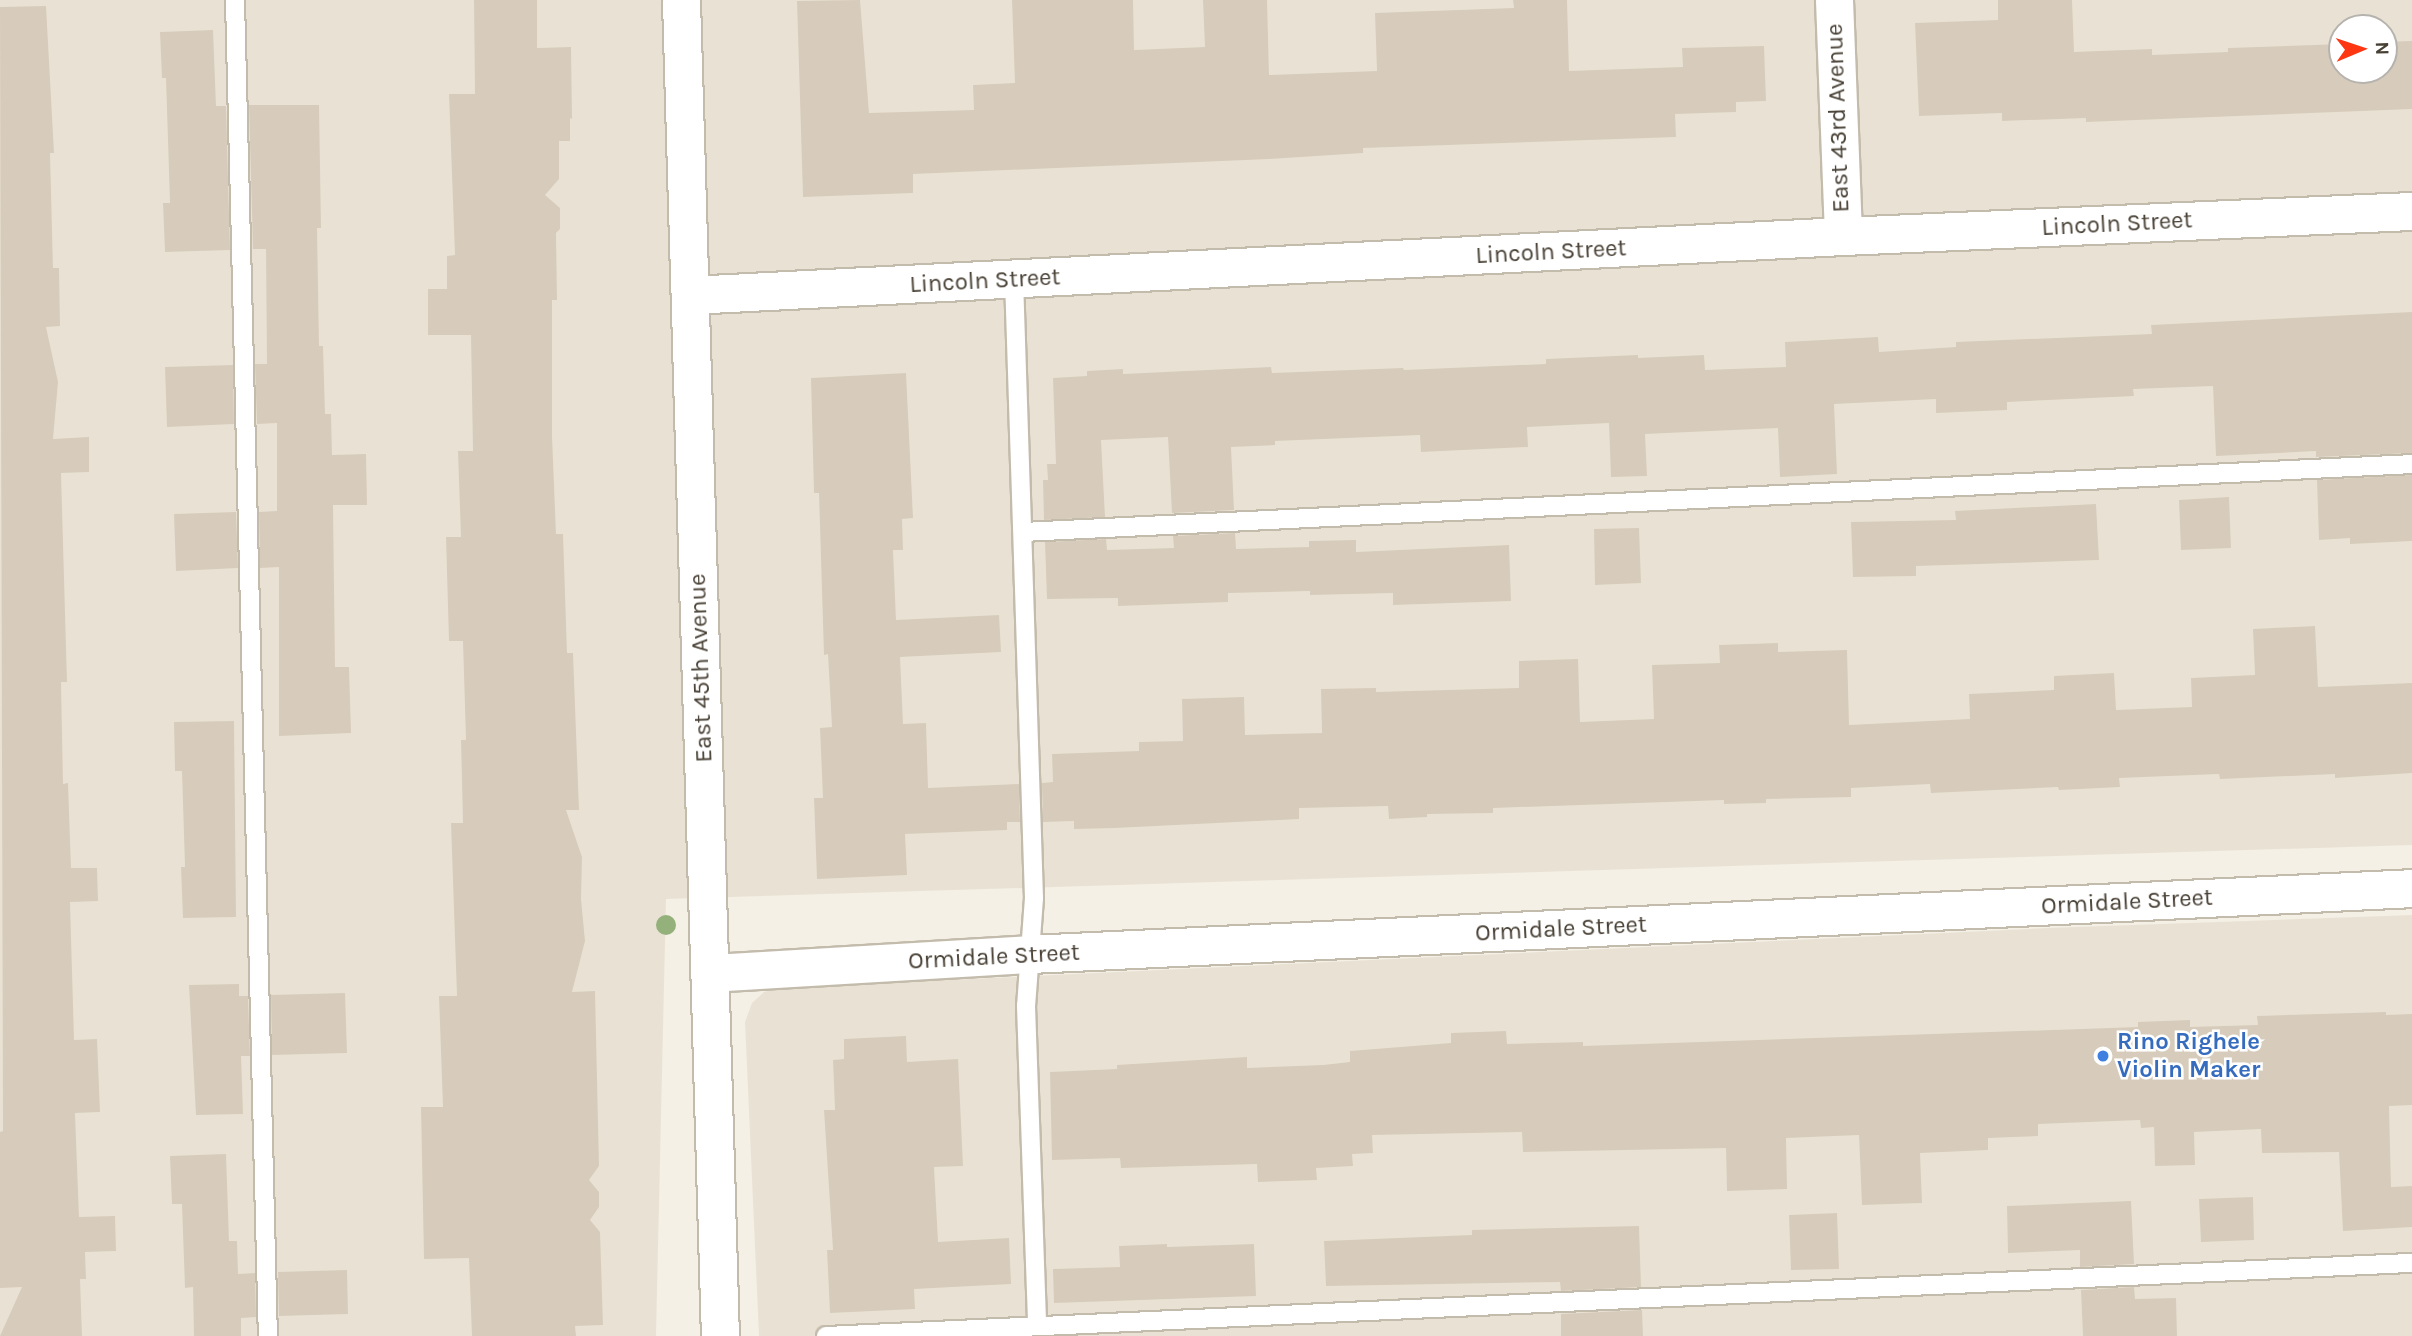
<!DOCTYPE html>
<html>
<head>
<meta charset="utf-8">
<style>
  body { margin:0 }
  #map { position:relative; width:2412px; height:1336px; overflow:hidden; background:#f4f0e6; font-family:Karla,sans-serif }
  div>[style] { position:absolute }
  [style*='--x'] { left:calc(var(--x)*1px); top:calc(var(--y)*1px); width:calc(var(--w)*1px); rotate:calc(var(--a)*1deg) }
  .residential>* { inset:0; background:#e9e2d4 }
  .building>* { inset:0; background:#d7ccbb }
  .roads { filter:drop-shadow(2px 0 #c3bbab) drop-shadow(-2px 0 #c3bbab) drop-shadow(0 2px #c3bbab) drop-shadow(0 -2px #c3bbab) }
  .service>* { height:18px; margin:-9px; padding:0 9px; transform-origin:9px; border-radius:9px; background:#fff }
  .minor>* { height:37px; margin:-18.5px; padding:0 18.5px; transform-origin:18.5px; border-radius:18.5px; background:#fff }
  .trees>* { width:20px; height:20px; margin:-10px; border-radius:50%; background:#94b17b }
  .dots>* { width:19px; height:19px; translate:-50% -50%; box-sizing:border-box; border:4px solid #fff; border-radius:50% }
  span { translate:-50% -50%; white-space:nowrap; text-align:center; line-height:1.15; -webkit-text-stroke:5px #fff; paint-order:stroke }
  .street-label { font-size:24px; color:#484035 }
  .shop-label { font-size:24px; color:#366cbe; font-weight:700 }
  .left { translate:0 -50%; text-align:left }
  .north { position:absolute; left:2328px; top:14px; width:70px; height:70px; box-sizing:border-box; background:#fff; border:2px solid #b6b3ae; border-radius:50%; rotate:88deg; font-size:19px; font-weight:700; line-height:28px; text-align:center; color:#484035 }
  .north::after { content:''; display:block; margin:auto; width:24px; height:32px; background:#ff3612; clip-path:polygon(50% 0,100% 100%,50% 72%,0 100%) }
</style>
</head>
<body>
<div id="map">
  <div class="residential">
    <div style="clip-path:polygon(evenodd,0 0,2412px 0,2412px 845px,666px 899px,656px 1336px,0 1336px,0 0,2342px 28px,2384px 28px,2384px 70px,2342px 70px,2342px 28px)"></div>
    <div style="clip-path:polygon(2412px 915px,2412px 1336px,759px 1336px,745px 1022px,752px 1003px,764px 992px,779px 988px,2048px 928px)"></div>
  </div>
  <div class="building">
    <div style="clip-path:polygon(474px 0,537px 0,537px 48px,571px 47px,572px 119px,570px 118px,570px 141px,559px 141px,559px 179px,545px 195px,560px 208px,560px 229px,556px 233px,557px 300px,552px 300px,552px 436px,556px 534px,563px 534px,567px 653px,573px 653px,579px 810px,566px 810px,582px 857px,581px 899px,585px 941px,572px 992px,595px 991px,599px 1166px,589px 1180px,599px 1192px,599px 1207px,590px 1220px,600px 1232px,603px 1325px,575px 1326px,576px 1336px,472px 1336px,469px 1258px,424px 1259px,421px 1107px,443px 1107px,439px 996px,457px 996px,451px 823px,463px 823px,461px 740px,466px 740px,463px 641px,449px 641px,446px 537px,461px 537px,458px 451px,473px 451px,471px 335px,428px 335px,428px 289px,447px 289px,447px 256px,455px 255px,449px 94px,475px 94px)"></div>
    <div style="clip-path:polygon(860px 0,869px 113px,974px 110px,973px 85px,1015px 83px,1012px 0,1133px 0,1134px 50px,1205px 47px,1203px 0,1267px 0,1269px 75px,1377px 71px,1375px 13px,1514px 8px,1513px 0,1567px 0,1569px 71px,1683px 67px,1682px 48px,1764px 46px,1766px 101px,1736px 102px,1736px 112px,1675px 114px,1676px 137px,1363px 148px,1363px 153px,1269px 159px,913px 174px,913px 193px,803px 197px,797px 1px)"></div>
    <div style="clip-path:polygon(1998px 0,2072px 0,2074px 52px,2152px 49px,2152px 55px,2228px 52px,2228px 48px,2342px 44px,2342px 70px,2384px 70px,2384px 42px,2412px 41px,2412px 109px,2086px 122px,2086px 118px,2002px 121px,2002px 113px,1919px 116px,1915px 23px,1998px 20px)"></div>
    <div style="clip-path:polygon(46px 6px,54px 153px,50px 153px,53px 268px,59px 268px,60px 326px,46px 327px,58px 382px,53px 439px,89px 437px,89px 472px,61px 473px,67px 682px,61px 682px,63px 784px,68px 783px,71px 868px,97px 868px,98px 901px,70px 902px,74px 1040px,97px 1039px,100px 1112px,75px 1113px,79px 1217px,115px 1216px,116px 1251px,85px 1252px,86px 1279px,80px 1279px,82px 1336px,0 1336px,22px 1287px,0 1288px,0 1132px,3px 1131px,0 7px)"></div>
    <div style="clip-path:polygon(213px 30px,216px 106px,226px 106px,230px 250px,165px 252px,163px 203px,170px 203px,166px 78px,162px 78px,160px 32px)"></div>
    <div style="clip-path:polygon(249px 105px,319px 105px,321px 228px,317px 228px,319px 346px,323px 346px,325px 414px,331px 414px,332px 455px,366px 454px,367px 505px,333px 505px,335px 667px,349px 667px,351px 733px,279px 736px,279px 567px,260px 568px,259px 512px,277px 511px,277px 423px,257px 424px,255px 364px,267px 364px,266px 249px,253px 249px)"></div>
    <div style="clip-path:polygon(2412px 312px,2412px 453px,2316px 457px,2316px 451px,2216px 456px,2213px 386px,2133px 389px,2134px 396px,2007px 402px,2007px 410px,1936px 413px,1936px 399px,1834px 404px,1837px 474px,1780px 477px,1778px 428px,1645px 434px,1647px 476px,1611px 477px,1609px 423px,1527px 427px,1528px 447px,1421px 452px,1420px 435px,1275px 441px,1275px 445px,1231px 447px,1234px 510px,1172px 513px,1168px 437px,1101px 440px,1105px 517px,1044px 520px,1043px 480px,1048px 480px,1047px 464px,1056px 464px,1053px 378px,1087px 376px,1087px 371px,1123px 369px,1123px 374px,1271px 367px,1272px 373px,1403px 368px,1404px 370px,1546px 364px,1546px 359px,1638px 355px,1638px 358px,1704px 355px,1705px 370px,1786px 367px,1785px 342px,1878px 337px,1879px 352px,1956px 347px,1956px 342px,2152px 334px,2151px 325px)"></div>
    <div style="clip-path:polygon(233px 365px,234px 424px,167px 427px,165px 367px)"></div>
    <div style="clip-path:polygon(906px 373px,913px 518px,902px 519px,903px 550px,893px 550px,896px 620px,999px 615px,1001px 652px,900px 657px,903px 724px,926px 723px,928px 788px,1019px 784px,1020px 822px,1007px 822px,1007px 830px,905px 834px,907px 875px,817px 879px,814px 798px,823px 798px,820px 728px,832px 727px,828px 654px,824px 655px,819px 493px,814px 493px,811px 378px)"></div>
    <div style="clip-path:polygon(2412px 475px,2412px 541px,2350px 544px,2350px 538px,2319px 540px,2317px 480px)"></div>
    <div style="clip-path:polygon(2229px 497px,2231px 548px,2181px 550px,2179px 500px)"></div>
    <div style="clip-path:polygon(2096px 504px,2099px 560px,1916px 566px,1916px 576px,1853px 577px,1851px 522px,1956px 520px,1955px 511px)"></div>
    <div style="clip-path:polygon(236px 512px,238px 568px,176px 571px,174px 514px)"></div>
    <div style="clip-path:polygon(1639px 528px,1641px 583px,1595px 585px,1594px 529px)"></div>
    <div style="clip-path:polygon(1235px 533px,1236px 549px,1309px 547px,1309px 541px,1356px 540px,1356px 552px,1509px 545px,1511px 601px,1393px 605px,1393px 593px,1310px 595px,1310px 591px,1228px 593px,1228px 602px,1118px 606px,1118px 598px,1047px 599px,1045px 542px,1106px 539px,1107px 550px,1174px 548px,1173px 536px)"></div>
    <div style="clip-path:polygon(2315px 626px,2318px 687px,2412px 683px,2412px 773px,2335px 778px,2335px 774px,2220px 779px,2219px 774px,2119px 778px,2120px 787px,2059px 790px,2058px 787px,1931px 793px,1930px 784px,1851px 788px,1851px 797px,1766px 799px,1766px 803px,1724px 804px,1724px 800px,1493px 808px,1493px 813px,1427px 814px,1427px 817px,1389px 819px,1388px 806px,1299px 808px,1299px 819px,1115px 828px,1074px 829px,1074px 821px,1043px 822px,1042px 783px,1053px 782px,1052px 754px,1139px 751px,1139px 742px,1183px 741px,1182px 699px,1244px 697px,1245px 735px,1322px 733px,1321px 689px,1376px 688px,1376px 692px,1519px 688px,1519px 661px,1578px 659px,1580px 722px,1654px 719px,1652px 665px,1720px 663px,1719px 645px,1778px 643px,1778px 652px,1847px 650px,1849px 725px,1970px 719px,1969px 694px,2054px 690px,2054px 676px,2114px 673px,2116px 710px,2192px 707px,2191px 678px,2255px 675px,2253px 629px)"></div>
    <div style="clip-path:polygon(234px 721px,236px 917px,183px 918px,181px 867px,185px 867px,182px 771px,175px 771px,174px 722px)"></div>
    <div style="clip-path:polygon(239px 984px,239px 996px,248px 996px,250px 1056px,241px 1056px,243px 1114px,196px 1115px,189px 985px)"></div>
    <div style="clip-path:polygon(345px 993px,347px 1053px,272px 1055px,271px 995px)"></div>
    <div style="clip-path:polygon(2386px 1012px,2386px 1015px,2412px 1014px,2412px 1105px,2389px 1106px,2391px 1187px,2412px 1186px,2412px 1227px,2343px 1231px,2339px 1152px,2262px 1153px,2261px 1129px,2194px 1132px,2195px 1165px,2155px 1166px,2154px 1127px,2141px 1128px,2140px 1120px,2038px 1124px,2038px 1136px,1988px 1138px,1988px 1150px,1920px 1153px,1922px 1203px,1862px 1205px,1859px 1135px,1786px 1138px,1787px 1189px,1727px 1191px,1726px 1148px,1523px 1152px,1522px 1132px,1372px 1135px,1373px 1153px,1352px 1154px,1353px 1166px,1316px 1168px,1317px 1180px,1258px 1182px,1257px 1164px,1121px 1168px,1120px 1158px,1052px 1160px,1050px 1072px,1117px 1069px,1117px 1065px,1247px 1057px,1247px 1068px,1323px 1065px,1350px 1062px,1350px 1051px,1451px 1043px,1451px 1033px,1506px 1031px,1507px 1044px,1583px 1042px,1583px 1046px,2138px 1027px,2138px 1022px,2190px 1020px,2190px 1027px,2258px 1025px,2257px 1016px)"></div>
    <div style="clip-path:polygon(906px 1036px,907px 1062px,958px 1059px,963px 1166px,934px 1167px,938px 1242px,1009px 1238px,1011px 1284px,914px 1289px,915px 1309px,830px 1313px,827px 1250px,833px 1250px,824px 1110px,835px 1110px,833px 1060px,844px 1059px,844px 1039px)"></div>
    <div style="clip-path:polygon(226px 1154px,229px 1241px,237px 1241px,238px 1274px,255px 1273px,256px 1317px,241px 1318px,241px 1336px,194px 1336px,193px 1287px,185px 1288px,182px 1204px,172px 1204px,170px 1156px)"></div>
    <div style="clip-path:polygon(2253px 1197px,2254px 1240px,2201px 1242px,2199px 1199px)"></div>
    <div style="clip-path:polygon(2131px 1201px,2134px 1264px,2080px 1267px,2080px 1250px,2008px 1253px,2007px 1206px)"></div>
    <div style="clip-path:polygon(1837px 1213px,1839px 1269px,1791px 1270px,1789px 1215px)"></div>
    <div style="clip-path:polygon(1639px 1226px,1641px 1287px,1561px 1291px,1560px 1282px,1326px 1286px,1324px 1241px,1472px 1235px,1472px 1230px)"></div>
    <div style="clip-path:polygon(1167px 1244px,1167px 1247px,1254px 1244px,1256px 1296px,1054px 1303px,1053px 1269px,1120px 1267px,1119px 1246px)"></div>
    <div style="clip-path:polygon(347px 1270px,348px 1314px,279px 1316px,278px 1272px)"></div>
    <div style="clip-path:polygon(2134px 1287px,2135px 1299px,2176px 1298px,2177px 1336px,2083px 1336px,2081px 1290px)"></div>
    <div style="clip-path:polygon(1642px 1310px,1643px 1336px,1561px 1336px,1561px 1314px)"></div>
  </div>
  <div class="roads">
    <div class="service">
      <div style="--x:235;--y:0;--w:1336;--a:88.59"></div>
      <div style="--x:1014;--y:279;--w:619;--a:88.15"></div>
      <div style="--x:1034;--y:898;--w:108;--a:94.2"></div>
      <div style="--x:1026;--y:1006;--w:319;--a:88"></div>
      <div style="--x:1023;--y:532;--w:1391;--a:-2.8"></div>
      <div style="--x:826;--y:1336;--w:1588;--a:-2.64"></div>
    </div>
    <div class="minor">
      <div style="--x:681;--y:0;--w:1337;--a:88.33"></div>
      <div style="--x:1834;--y:0;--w:236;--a:87.8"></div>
      <div style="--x:690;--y:295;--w:1155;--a:-2.93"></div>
      <div style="--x:1843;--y:236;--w:570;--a:-2.52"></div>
      <div style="--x:710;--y:973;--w:321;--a:-3.4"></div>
      <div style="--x:1030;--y:954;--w:1384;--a:-2.73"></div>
    </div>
  </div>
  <div class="trees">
    <div style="left:666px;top:925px"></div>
  </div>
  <div class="dots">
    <div style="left:2103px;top:1056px;background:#3f7fe0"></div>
  </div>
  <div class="street-label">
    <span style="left:1838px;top:118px;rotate:-92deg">East 43rd Avenue</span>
    <span style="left:2117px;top:224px;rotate:-3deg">Lincoln Street</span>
    <span style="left:1551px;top:252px;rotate:-3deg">Lincoln Street</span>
    <span style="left:985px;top:281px;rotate:-3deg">Lincoln Street</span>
    <span style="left:701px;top:668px;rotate:-92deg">East 45th Avenue</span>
    <span style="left:2127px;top:902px;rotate:-3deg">Ormidale Street</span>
    <span style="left:1561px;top:929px;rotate:-3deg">Ormidale Street</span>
    <span style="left:994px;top:957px;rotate:-3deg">Ormidale Street</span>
  </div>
  <div class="shop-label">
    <span class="left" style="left:2117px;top:1056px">Rino Righele<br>Violin Maker</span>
  </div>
  <div class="north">N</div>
</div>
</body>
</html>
